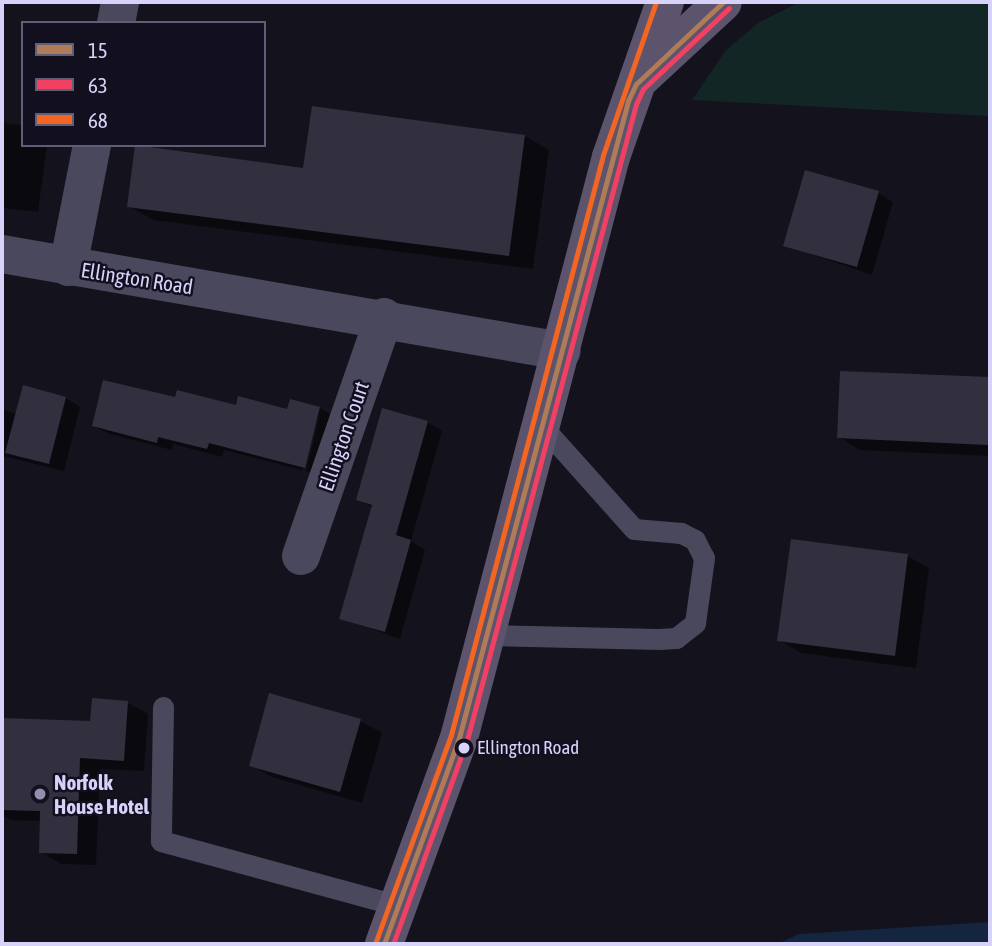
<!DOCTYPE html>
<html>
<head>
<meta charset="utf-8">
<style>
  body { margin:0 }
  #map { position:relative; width:992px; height:946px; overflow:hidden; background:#14121c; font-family:"Asap Condensed",sans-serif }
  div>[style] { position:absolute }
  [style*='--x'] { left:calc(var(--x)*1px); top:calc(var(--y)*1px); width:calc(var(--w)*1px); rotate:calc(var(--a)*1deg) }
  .green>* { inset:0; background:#132626 }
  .water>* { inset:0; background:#142540 }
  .shadow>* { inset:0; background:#0007 }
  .building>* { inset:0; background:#32303e }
  .service>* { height:21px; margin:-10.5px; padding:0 10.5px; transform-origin:10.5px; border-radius:10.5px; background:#4a485c }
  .minor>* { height:38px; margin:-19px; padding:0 19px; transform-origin:19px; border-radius:19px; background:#4a485c }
  .primary>* { height:38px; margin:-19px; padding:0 19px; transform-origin:19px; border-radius:19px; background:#5c536c }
  .bus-1>* { height:5px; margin:-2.5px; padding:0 2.5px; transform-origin:2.5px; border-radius:2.5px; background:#b07c57 }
  .bus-2>* { height:5px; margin:-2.5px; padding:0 2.5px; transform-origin:2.5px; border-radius:2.5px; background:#f24062 }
  .bus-3>* { height:5px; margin:-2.5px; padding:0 2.5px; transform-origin:2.5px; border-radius:2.5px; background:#f26522 }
  .dots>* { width:19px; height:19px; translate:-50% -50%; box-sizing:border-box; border:4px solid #120f1f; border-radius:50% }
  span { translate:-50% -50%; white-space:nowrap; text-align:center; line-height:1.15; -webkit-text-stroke:5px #120f1f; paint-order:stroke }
  .bus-label { font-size:19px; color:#d6d2fa }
  .left { translate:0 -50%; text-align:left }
  .street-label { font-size:21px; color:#d6d2fa }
  .poi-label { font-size:21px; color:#d6d2fa; font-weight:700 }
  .frame { position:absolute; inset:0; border:4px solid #d6d2fa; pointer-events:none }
  .legend { position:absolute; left:21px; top:21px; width:245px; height:126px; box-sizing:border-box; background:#120f1f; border:2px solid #605d77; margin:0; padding:9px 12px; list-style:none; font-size:21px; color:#d6d2fa }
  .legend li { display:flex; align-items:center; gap:14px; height:35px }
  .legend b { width:35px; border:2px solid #605d77 }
</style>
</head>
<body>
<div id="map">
  <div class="green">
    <div style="clip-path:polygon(800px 2px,990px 2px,990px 116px,692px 100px,726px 50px,758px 23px)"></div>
  </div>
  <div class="water">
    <div style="clip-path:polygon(990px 922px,990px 944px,777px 944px,799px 934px)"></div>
  </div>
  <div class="shadow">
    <div style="clip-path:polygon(2px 123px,23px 125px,23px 145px,47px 145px,38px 212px,2px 208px)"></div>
    <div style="clip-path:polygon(525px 136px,549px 150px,533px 269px,153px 220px,129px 206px,137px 145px,305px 170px)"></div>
    <div style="clip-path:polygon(878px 193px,893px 202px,872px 275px,785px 245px)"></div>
    <div style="clip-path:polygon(990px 379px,990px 456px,860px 450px,839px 437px)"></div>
    <div style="clip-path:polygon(66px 398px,80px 407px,64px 471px,3px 456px,2px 462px,2px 410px,17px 414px)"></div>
    <div style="clip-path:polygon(176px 400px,289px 411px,291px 401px,320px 408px,335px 417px,320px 475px,306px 471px,321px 410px,302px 470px,224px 450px,222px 457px,173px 444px,172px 450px,109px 434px,94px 426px)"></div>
    <div style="clip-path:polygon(427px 422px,442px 431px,411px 541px,425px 550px,400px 639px,341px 618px,373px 508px,358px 499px)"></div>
    <div style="clip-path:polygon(907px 556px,929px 568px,916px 668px,801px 653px,779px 640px)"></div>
    <div style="clip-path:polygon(128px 703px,148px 714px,144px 771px,100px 769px,96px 865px,61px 864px,41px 852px,41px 821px,11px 820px,2px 815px,2px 720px,92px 722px)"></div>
    <div style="clip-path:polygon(360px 721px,382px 733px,362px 803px,272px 777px,251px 765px)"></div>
  </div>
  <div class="building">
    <div style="clip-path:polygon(312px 106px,525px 135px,509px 256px,127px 207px,135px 145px,303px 168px)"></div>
    <div style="clip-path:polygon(805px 170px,879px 191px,857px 267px,783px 246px)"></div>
    <div style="clip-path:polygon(840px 371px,990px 377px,988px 445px,837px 438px)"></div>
    <div style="clip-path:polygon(103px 380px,175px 397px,177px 390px,236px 405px,238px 396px,287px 409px,290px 399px,320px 407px,305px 468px,209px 443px,207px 449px,158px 437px,157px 443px,92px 426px)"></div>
    <div style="clip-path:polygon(23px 385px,66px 397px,49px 464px,5px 453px)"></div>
    <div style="clip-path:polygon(382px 408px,428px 421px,396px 535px,411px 540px,385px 632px,339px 619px,372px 505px,356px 500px)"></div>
    <div style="clip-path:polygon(791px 539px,908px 554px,895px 656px,777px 641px)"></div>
    <div style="clip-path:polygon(269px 693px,361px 719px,340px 792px,249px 766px)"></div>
    <div style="clip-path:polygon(92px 698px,128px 701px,124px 761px,80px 758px,77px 854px,39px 853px,40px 811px,2px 810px,2px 718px,90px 721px)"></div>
  </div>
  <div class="service">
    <div style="--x:487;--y:635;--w:172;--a:1.3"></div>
    <div style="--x:659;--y:639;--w:17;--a:-3"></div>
    <div style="--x:676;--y:638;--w:24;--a:-38"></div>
    <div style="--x:695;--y:623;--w:66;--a:-82.1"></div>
    <div style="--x:704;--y:558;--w:20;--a:-117"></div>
    <div style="--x:695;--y:540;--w:16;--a:-153"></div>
    <div style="--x:681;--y:533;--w:47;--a:-175.1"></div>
    <div style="--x:634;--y:529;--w:138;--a:-131.8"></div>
    <div style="--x:163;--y:707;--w:134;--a:90.9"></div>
    <div style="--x:161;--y:841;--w:248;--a:15.2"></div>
  </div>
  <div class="minor">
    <div style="--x:116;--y:23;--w:21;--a:-79"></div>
    <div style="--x:2;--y:254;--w:568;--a:9.83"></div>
    <div style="--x:68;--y:267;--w:124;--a:-78.9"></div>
    <div style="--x:301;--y:556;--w:253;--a:-70.8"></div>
  </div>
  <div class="primary">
    <div style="--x:642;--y:77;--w:110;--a:-42.8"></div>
    <div style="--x:384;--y:944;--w:219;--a:-70"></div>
    <div style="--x:459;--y:738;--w:601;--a:-75.34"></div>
    <div style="--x:611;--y:157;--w:164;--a:-70.8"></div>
  </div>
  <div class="bus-1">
    <div style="--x:384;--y:944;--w:219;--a:-70"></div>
    <div style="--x:459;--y:738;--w:659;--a:-75.14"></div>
    <div style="--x:628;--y:101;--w:19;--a:-65"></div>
    <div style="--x:636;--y:84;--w:120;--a:-43.3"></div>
  </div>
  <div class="bus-2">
    <div style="--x:393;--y:944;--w:217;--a:-70.1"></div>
    <div style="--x:467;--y:740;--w:658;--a:-75.12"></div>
    <div style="--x:636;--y:104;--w:17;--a:-65"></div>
    <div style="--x:643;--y:89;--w:118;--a:-43.3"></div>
  </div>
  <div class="bus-3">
    <div style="--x:376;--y:941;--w:219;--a:-70"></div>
    <div style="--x:451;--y:735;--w:600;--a:-75.31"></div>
    <div style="--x:603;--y:155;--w:162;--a:-70.9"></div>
  </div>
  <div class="dots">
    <div style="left:464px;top:748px;background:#d6d2fa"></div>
    <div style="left:40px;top:794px;background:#928fac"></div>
  </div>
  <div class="bus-label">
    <span class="left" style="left:477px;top:748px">Ellington Road</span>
  </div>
  <div class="street-label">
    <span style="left:137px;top:278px;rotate:9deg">Ellington Road</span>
    <span style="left:343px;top:436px;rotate:-71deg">Ellington Court</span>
  </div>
  <div class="poi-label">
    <span class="left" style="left:54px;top:794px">Norfolk<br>House Hotel</span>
  </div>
  <div class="frame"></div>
  <ul class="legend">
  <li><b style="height:9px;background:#b07c57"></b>15</li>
  <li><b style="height:9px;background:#f24062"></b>63</li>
  <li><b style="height:9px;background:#f26522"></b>68</li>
  </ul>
</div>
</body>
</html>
